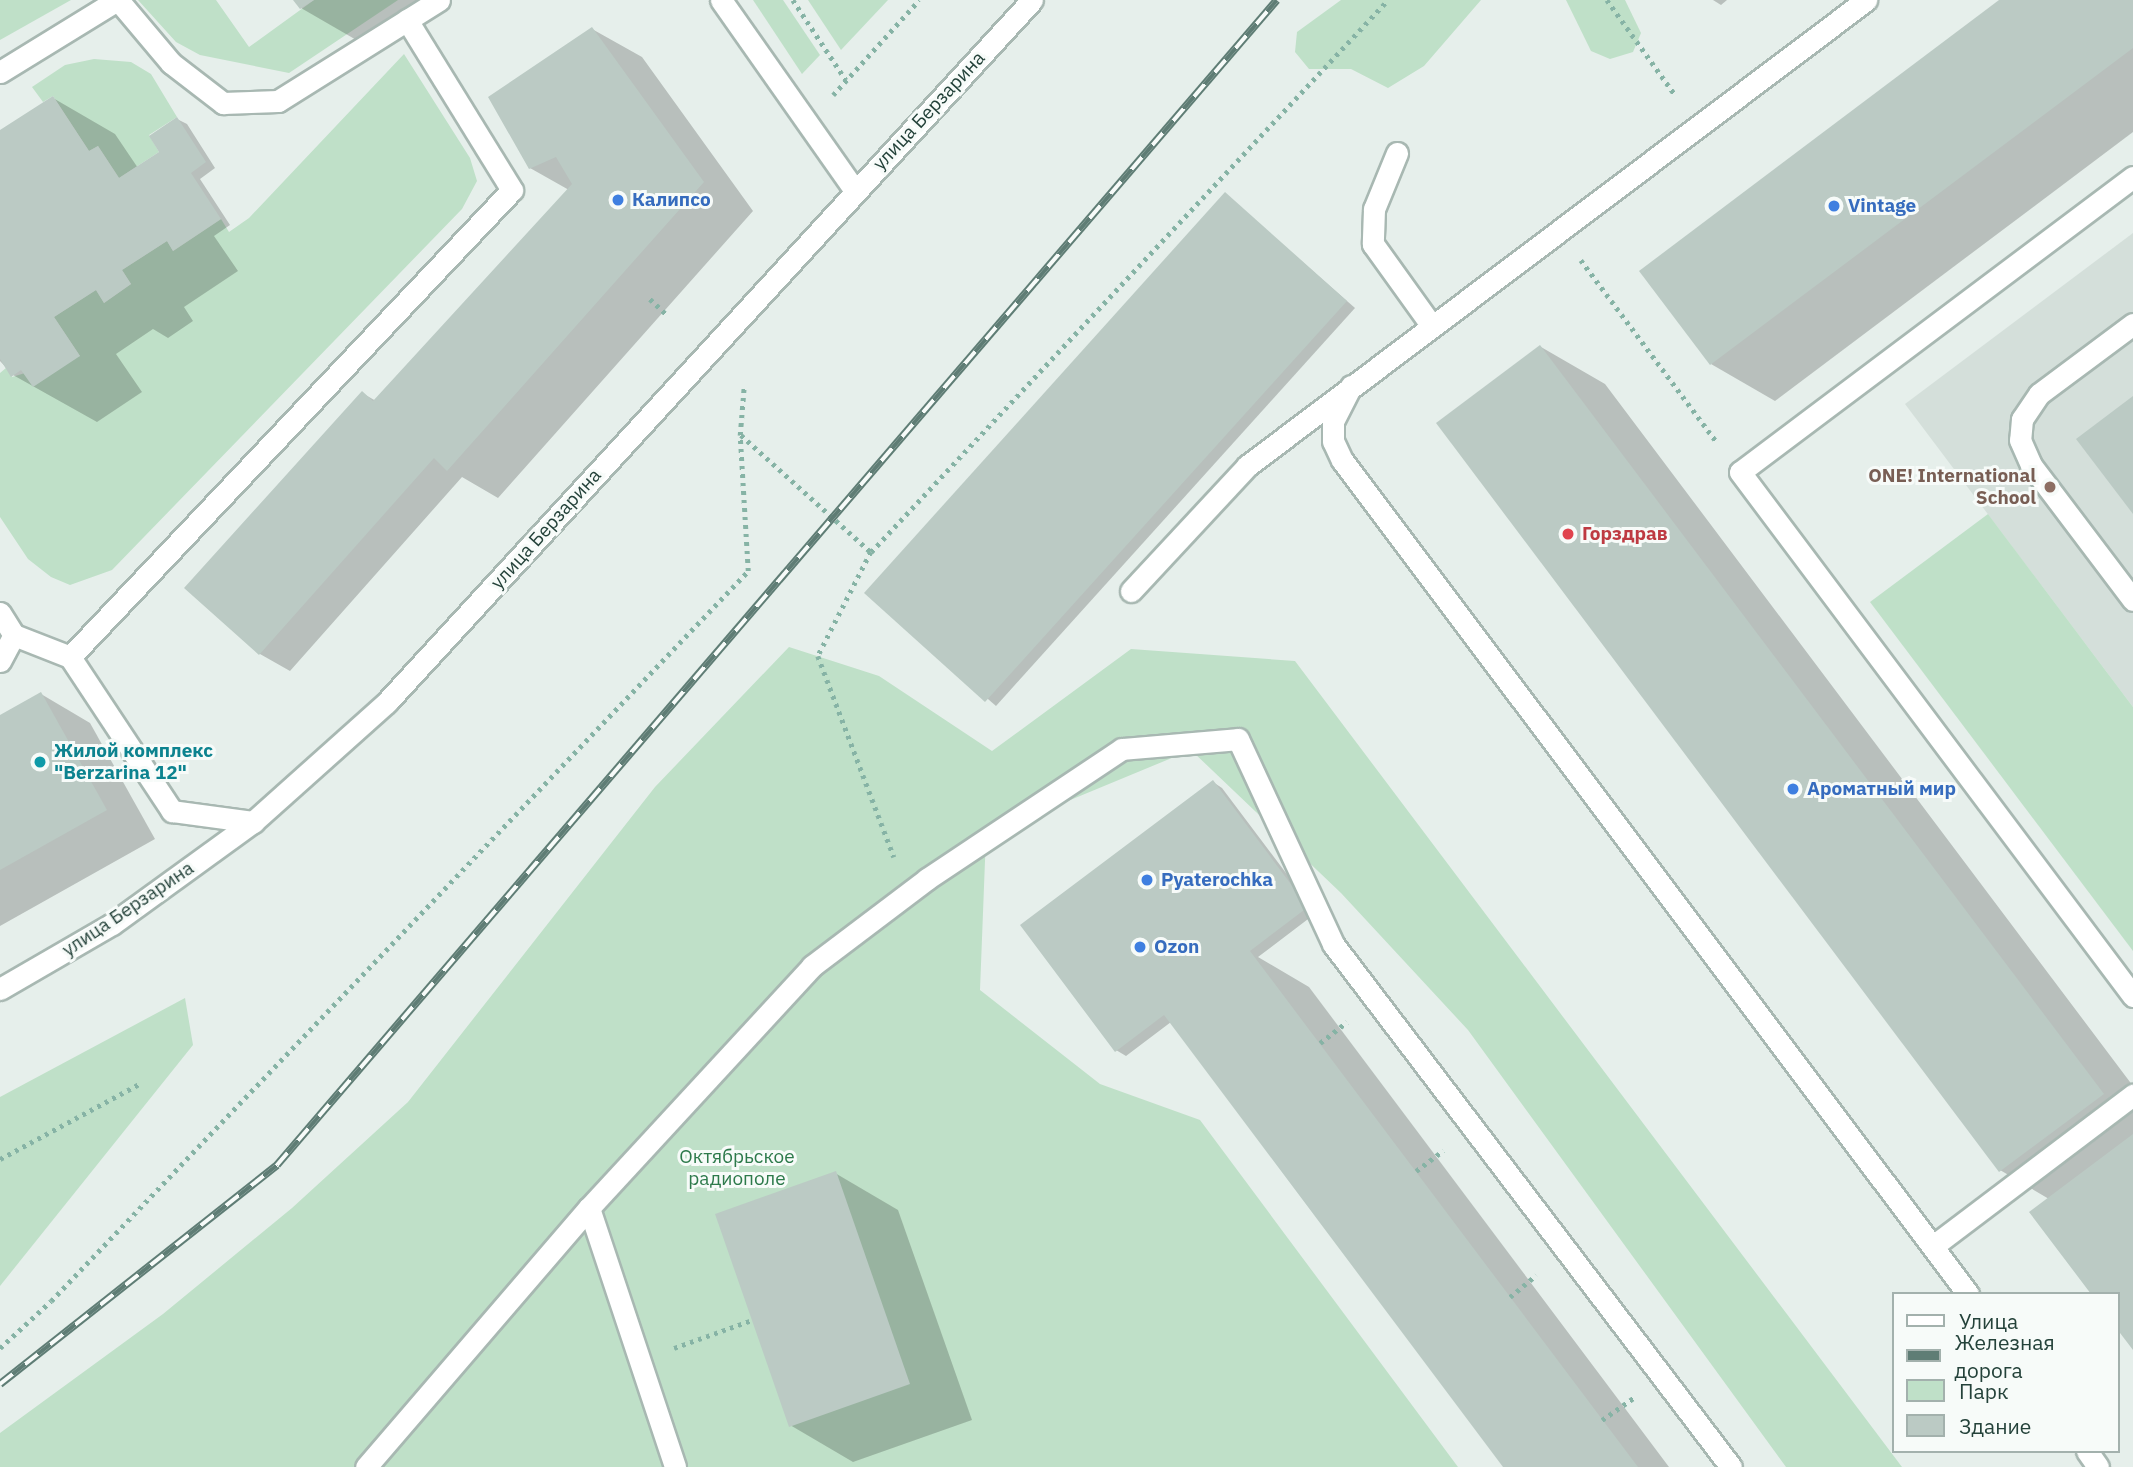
<!DOCTYPE html>
<html>
<head>
<meta charset="utf-8">
<style>
  body { margin:0 }
  #map { position:relative; width:2133px; height:1467px; overflow:hidden; background:#e6efeb; font-family:"IBM Plex Sans",sans-serif }
  div>[style] { position:absolute }
  [style*='--x'] { left:calc(var(--x)*1px); top:calc(var(--y)*1px); width:calc(var(--w)*1px); rotate:calc(var(--a)*1deg) }
  .built>* { inset:0; background:#d4dfda }
  .green>* { inset:0; background:#bfe0c8 }
  .shadow>* { inset:0; background:#0003 }
  .building>* { inset:0; background:#bbcac4 }
  .path>* { height:4.5px; margin-top:-2.25px; transform-origin:0; background:repeating-linear-gradient(90deg,#86b3a5 0 3.5px,transparent 0 8.5px) }
  .roads { filter:drop-shadow(2px 0 #a8b8b2) drop-shadow(-2px 0 #a8b8b2) drop-shadow(0 2px #a8b8b2) drop-shadow(0 -2px #a8b8b2) }
  .service>* { height:21px; margin:-10.5px; padding:0 10.5px; transform-origin:10.5px; border-radius:10.5px; background:#fff }
  .minor>* { height:21px; margin:-10.5px; padding:0 10.5px; transform-origin:10.5px; border-radius:10.5px; background:#fff }
  .tertiary>* { height:21px; margin:-10.5px; padding:0 10.5px; transform-origin:10.5px; border-radius:10.5px; background:#fff }
  .rail>* { height:8px; margin-top:-4px; transform-origin:0; background:repeating-linear-gradient(90deg,#f7fbf9 0 16px,#5f7d75 0 32px); box-sizing:border-box; border-block:2px solid #5f7d75 }
  .dots>* { width:19px; height:19px; translate:-50% -50%; box-sizing:border-box; border:4px solid #f7fbf9; border-radius:50% }
  span { translate:-50% -50%; white-space:nowrap; text-align:center; line-height:1.15; -webkit-text-stroke:6px #f7fbf9; paint-order:stroke }
  .street-label { font-size:19px; color:#24423a }
  .shop-label { font-size:19px; color:#366cbe; font-weight:700 }
  .left { translate:0 -50%; text-align:left }
  .education-label { font-size:19px; color:#785e54; font-weight:700 }
  .right { translate:-100% -50%; text-align:right }
  .health-label { font-size:19px; color:#be3a42; font-weight:700 }
  .culture-label { font-size:19px; color:#0d838f; font-weight:700 }
  .park-label { font-size:19px; color:#2d7a4b }
  .legend { position:absolute; left:1892px; top:1292px; width:228px; height:161px; box-sizing:border-box; background:#f7fbf9; border:2px solid #a3b1ad; margin:0; padding:9px 12px; list-style:none; font-size:21px; color:#24423a }
  .legend li { display:flex; align-items:center; gap:14px; height:35px }
  .legend b { width:35px; border:2px solid #a3b1ad }
</style>
</head>
<body>
<div id="map">
  <div class="built">
    <div style="clip-path:polygon(2133px 233px,2133px 707px,1905px 404px)"></div>
  </div>
  <div class="green">
    <div style="clip-path:polygon(0 0,71px 0,0 40px)"></div>
    <div style="clip-path:polygon(138px 0,216px 0,249px 47px,314px 0,398px 0,289px 73px,200px 55px,176px 42px)"></div>
    <div style="clip-path:polygon(753px 0,783px 0,820px 55px,802px 74px)"></div>
    <div style="clip-path:polygon(808px 0,888px 0,841px 50px)"></div>
    <div style="clip-path:polygon(1341px 0,1481px 0,1424px 66px,1388px 88px,1351px 69px,1309px 69px,1295px 52px,1297px 32px)"></div>
    <div style="clip-path:polygon(1566px 0,1625px 0,1641px 33px,1633px 52px,1610px 59px,1591px 51px)"></div>
    <div style="clip-path:polygon(404px 54px,470px 158px,477px 181px,462px 209px,112px 570px,70px 585px,51px 577px,28px 559px,0 517px,0 373px,6px 368px,12px 377px,80px 356px,54px 317px,96px 290px,104px 303px,131px 284px,122px 270px,167px 241px,173px 251px,221px 219px,229px 232px,249px 218px)"></div>
    <div style="clip-path:polygon(94px 59px,131px 62px,151px 74px,177px 117px,149px 135px,159px 152px,119px 178px,98px 146px,89px 151px,53px 96px,43px 102px,32px 87px,65px 65px)"></div>
    <div style="clip-path:polygon(1988px 514px,2133px 707px,2133px 951px,1870px 602px)"></div>
    <div style="clip-path:polygon(789px 647px,879px 676px,992px 751px,1131px 649px,1295px 661px,1902px 1467px,1786px 1467px,1468px 1030px,1341px 893px,1191px 750px,986px 835px,980px 990px,1100px 1084px,1200px 1120px,1458px 1467px,0 1467px,0 1433px,163px 1314px,292px 1208px,408px 1102px,655px 787px)"></div>
    <div style="clip-path:polygon(185px 998px,193px 1045px,0 1286px,0 1097px)"></div>
  </div>
  <div class="shadow">
    <div style="clip-path:polygon(295px 0,434px 0,365px 45px,301px 8px)"></div>
    <div style="clip-path:polygon(1713px 0,1727px 0,1721px 5px)"></div>
    <div style="clip-path:polygon(2002px 0,2133px 0,2133px 132px,1775px 401px,1711px 364px)"></div>
    <div style="clip-path:polygon(592px 29px,642px 57px,753px 211px,498px 498px,462px 477px,290px 671px,260px 654px,186px 588px,362px 393px,376px 401px,569px 190px,530px 168px)"></div>
    <div style="clip-path:polygon(53px 98px,115px 134px,138px 168px,162px 152px,177px 119px,187px 124px,215px 168px,200px 179px,230px 225px,214px 236px,238px 271px,184px 307px,193px 321px,168px 338px,153px 329px,116px 354px,142px 392px,97px 422px,13px 375px,0 361px,0 132px)"></div>
    <div style="clip-path:polygon(1226px 195px,1355px 308px,996px 706px,866px 593px)"></div>
    <div style="clip-path:polygon(1541px 347px,1605px 384px,2133px 1086px,2133px 1347px,2117px 1294px,2049px 1199px,2000px 1170px)"></div>
    <div style="clip-path:polygon(41px 694px,90px 723px,155px 839px,0 926px,0 716px)"></div>
    <div style="clip-path:polygon(1213px 782px,1222px 788px,1316px 913px,1258px 957px,1309px 987px,1669px 1467px,1505px 1467px,1171px 1022px,1126px 1056px,1116px 1050px)"></div>
    <div style="clip-path:polygon(835px 1173px,898px 1210px,972px 1420px,853px 1462px,790px 1425px)"></div>
  </div>
  <div class="building">
    <div style="clip-path:polygon(293px 0,314px 0,300px 9px)"></div>
    <div style="clip-path:polygon(1999px 0,2133px 0,2133px 48px,1710px 365px,1639px 271px)"></div>
    <div style="clip-path:polygon(592px 27px,704px 182px,447px 471px,434px 458px,259px 655px,184px 588px,362px 391px,373px 401px,572px 184px,556px 157px,529px 169px,488px 97px)"></div>
    <div style="clip-path:polygon(53px 96px,89px 151px,98px 146px,119px 178px,159px 152px,149px 136px,177px 117px,206px 162px,191px 173px,221px 219px,173px 251px,167px 241px,122px 270px,131px 284px,104px 303px,96px 290px,54px 317px,80px 356px,33px 387px,21px 370px,11px 377px,0 359px,0 130px)"></div>
    <div style="clip-path:polygon(1225px 192px,1347px 301px,985px 702px,864px 593px)"></div>
    <div style="clip-path:polygon(1540px 345px,2104px 1094px,1999px 1172px,1436px 423px)"></div>
    <div style="clip-path:polygon(2133px 396px,2133px 514px,2076px 439px)"></div>
    <div style="clip-path:polygon(41px 692px,107px 810px,0 870px,0 715px)"></div>
    <div style="clip-path:polygon(1213px 780px,1308px 907px,1250px 951px,1638px 1467px,1503px 1467px,1164px 1015px,1115px 1052px,1020px 925px)"></div>
    <div style="clip-path:polygon(2133px 1134px,2133px 1350px,2117px 1329px,2117px 1294px,2091px 1294px,2029px 1212px)"></div>
    <div style="clip-path:polygon(836px 1171px,910px 1384px,789px 1427px,715px 1214px)"></div>
  </div>
  <div class="path">
    <div style="--x:793;--y:0;--w:96;--a:56.5"></div>
    <div style="--x:1607;--y:0;--w:118;--a:54.3"></div>
    <div style="--x:833;--y:95;--w:128;--a:-47.8"></div>
    <div style="--x:1581;--y:260;--w:226;--a:53.3"></div>
    <div style="--x:650;--y:299;--w:25;--a:43"></div>
    <div style="--x:741;--y:435;--w:175;--a:42"></div>
    <div style="--x:871;--y:552;--w:756;--a:-46.88"></div>
    <div style="--x:871;--y:552;--w:117;--a:117"></div>
    <div style="--x:818;--y:656;--w:215;--a:69.3"></div>
    <div style="--x:1320;--y:1043;--w:34;--a:-38"></div>
    <div style="--x:0;--y:1159;--w:158;--a:-28.3"></div>
    <div style="--x:1416;--y:1171;--w:34;--a:-37"></div>
    <div style="--x:1510;--y:1297;--w:34;--a:-40"></div>
    <div style="--x:0;--y:1348;--w:69;--a:-42.7"></div>
    <div style="--x:51;--y:1301;--w:1009;--a:-46.32"></div>
    <div style="--x:748;--y:571;--w:136;--a:-93.4"></div>
    <div style="--x:740;--y:435;--w:49;--a:-85.3"></div>
    <div style="--x:674;--y:1348;--w:83;--a:-19.7"></div>
    <div style="--x:1602;--y:1420;--w:38;--a:-35"></div>
  </div>
  <div class="roads">
    <div class="service">
      <div style="--x:118;--y:0;--w:82;--a:49.9"></div>
      <div style="--x:171;--y:63;--w:66;--a:37.6"></div>
      <div style="--x:223;--y:103;--w:55;--a:-2.1"></div>
      <div style="--x:278;--y:101;--w:190;--a:-32.1"></div>
      <div style="--x:0;--y:72;--w:137;--a:-31.6"></div>
      <div style="--x:1397;--y:153;--w:61;--a:112.3"></div>
      <div style="--x:1374;--y:209;--w:35;--a:92"></div>
      <div style="--x:1373;--y:244;--w:101;--a:54.3"></div>
      <div style="--x:2133;--y:177;--w:491;--a:143.1"></div>
      <div style="--x:1740;--y:472;--w:655;--a:53.13"></div>
      <div style="--x:2133;--y:324;--w:117;--a:143.3"></div>
      <div style="--x:2039;--y:394;--w:30;--a:124"></div>
      <div style="--x:2022;--y:419;--w:21;--a:95"></div>
      <div style="--x:2020;--y:440;--w:27;--a:66"></div>
      <div style="--x:2031;--y:465;--w:169;--a:52.9"></div>
      <div style="--x:1351;--y:386;--w:39;--a:117"></div>
      <div style="--x:1333;--y:421;--w:20;--a:90"></div>
      <div style="--x:1333;--y:441;--w:21;--a:65"></div>
      <div style="--x:1342;--y:460;--w:1043;--a:53.11"></div>
      <div style="--x:1131;--y:591;--w:171;--a:-47.1"></div>
      <div style="--x:1247;--y:466;--w:775;--a:-36.97"></div>
      <div style="--x:0;--y:613;--w:26;--a:58"></div>
      <div style="--x:14;--y:635;--w:60;--a:21.4"></div>
      <div style="--x:70;--y:657;--w:185;--a:56.5"></div>
      <div style="--x:172;--y:811;--w:82;--a:7.7"></div>
      <div style="--x:70;--y:657;--w:643;--a:-46.58"></div>
      <div style="--x:512;--y:190;--w:200;--a:-121.7"></div>
      <div style="--x:0;--y:661;--w:30;--a:-62"></div>
      <div style="--x:589;--y:1208;--w:273;--a:71.6"></div>
      <div style="--x:1933;--y:1246;--w:251;--a:-37.1"></div>
      <div style="--x:2087;--y:1451;--w:19;--a:55"></div>
      <div style="--x:366;--y:1467;--w:342;--a:-49.3"></div>
      <div style="--x:589;--y:1208;--w:329;--a:-47.3"></div>
      <div style="--x:812;--y:966;--w:144;--a:-37.1"></div>
      <div style="--x:927;--y:879;--w:234;--a:-33.7"></div>
      <div style="--x:1122;--y:749;--w:116;--a:-4.9"></div>
      <div style="--x:1238;--y:739;--w:226;--a:65.1"></div>
      <div style="--x:1333;--y:944;--w:657;--a:52.73"></div>
    </div>
    <div class="minor">
      <div style="--x:721;--y:0;--w:233;--a:54.9"></div>
    </div>
    <div class="tertiary">
      <div style="--x:0;--y:989;--w:129;--a:-30.1"></div>
      <div style="--x:112;--y:924;--w:174;--a:-35.9"></div>
      <div style="--x:253;--y:822;--w:180;--a:-41.8"></div>
      <div style="--x:387;--y:702;--w:953;--a:-47.42"></div>
    </div>
  </div>
  <div class="rail">
    <div style="--x:0;--y:1384;--w:353;--a:-38.3"></div>
    <div style="--x:277;--y:1165;--w:1535;--a:-49.36"></div>
  </div>
  <div class="dots">
    <div style="left:618px;top:200px;background:#3f7fe0"></div>
    <div style="left:1834px;top:206px;background:#3f7fe0"></div>
    <div style="left:2050px;top:487px;background:#8d6e63"></div>
    <div style="left:1568px;top:534px;background:#e0444e"></div>
    <div style="left:40px;top:762px;background:#0f9aa8"></div>
    <div style="left:1793px;top:789px;background:#3f7fe0"></div>
    <div style="left:1147px;top:880px;background:#3f7fe0"></div>
    <div style="left:1140px;top:947px;background:#3f7fe0"></div>
  </div>
  <div class="street-label">
    <span style="left:929px;top:111px;rotate:-47deg">улица Берзарина</span>
    <span style="left:546px;top:529px;rotate:-48deg">улица Берзарина</span>
    <span style="left:128px;top:909px;rotate:-34deg">улица Берзарина</span>
  </div>
  <div class="shop-label">
    <span class="left" style="left:632px;top:200px">Калипсо</span>
    <span class="left" style="left:1848px;top:206px">Vintage</span>
    <span class="left" style="left:1807px;top:789px">Ароматный мир</span>
    <span class="left" style="left:1161px;top:880px">Pyaterochka</span>
    <span class="left" style="left:1154px;top:947px">Ozon</span>
  </div>
  <div class="education-label">
    <span class="right" style="left:2036px;top:487px">ONE! International<br>School</span>
  </div>
  <div class="health-label">
    <span class="left" style="left:1582px;top:534px">Горздрав</span>
  </div>
  <div class="culture-label">
    <span class="left" style="left:54px;top:762px">Жилой комплекс<br>"Berzarina 12"</span>
  </div>
  <div class="park-label">
    <span style="left:737px;top:1168px">Октябрьское<br>радиополе</span>
  </div>
  <ul class="legend">
  <li><b style="height:9px;background:#fff"></b>Улица</li>
  <li><b style="height:9px;background:#5f7d75"></b>Железная дорога</li>
  <li><b style="height:19px;background:#bfe0c8"></b>Парк</li>
  <li><b style="height:19px;background:#bbcac4"></b>Здание</li>
  </ul>
</div>
</body>
</html>
